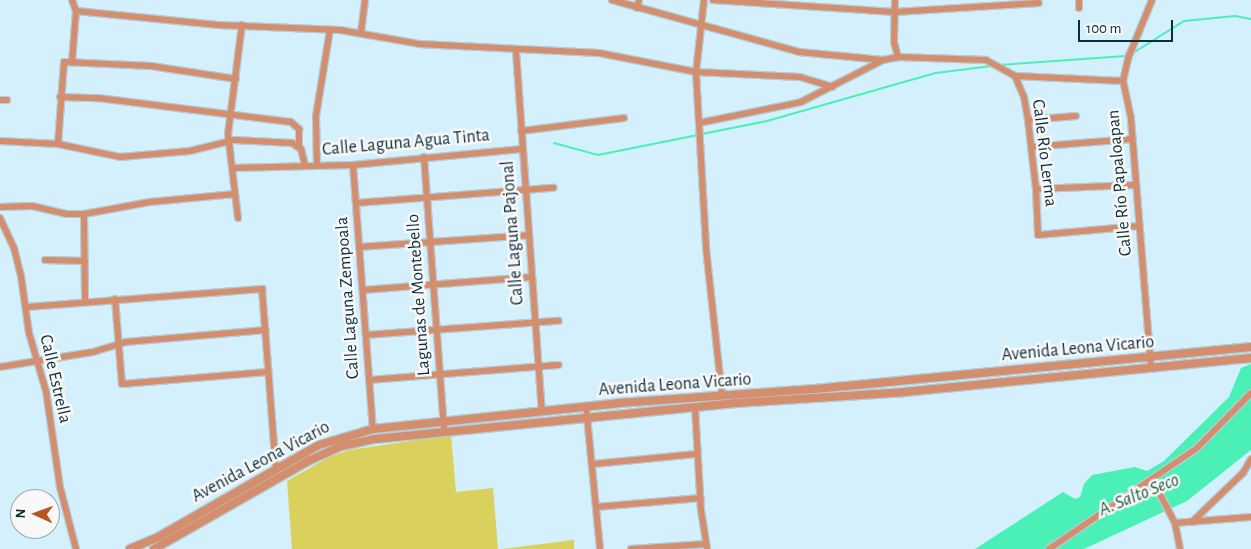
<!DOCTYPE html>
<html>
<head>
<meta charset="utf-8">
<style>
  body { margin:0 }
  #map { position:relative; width:1251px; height:549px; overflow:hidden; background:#d4f0fd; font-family:"Alegreya Sans",sans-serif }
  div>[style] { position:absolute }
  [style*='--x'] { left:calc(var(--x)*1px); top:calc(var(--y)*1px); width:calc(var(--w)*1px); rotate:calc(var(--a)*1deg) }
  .green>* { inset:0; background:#d9d15c }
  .water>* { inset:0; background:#4af0b6 }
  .stream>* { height:2px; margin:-1px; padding:0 1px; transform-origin:1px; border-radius:1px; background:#4af0b6 }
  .roads { filter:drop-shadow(1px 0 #b0cdda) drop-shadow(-1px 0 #b0cdda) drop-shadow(0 1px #b0cdda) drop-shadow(0 -1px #b0cdda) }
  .minor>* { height:6px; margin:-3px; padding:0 3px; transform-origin:3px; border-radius:3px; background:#d58e6d }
  .tertiary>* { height:8px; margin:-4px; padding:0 4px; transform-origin:4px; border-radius:4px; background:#d58e6d }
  span { translate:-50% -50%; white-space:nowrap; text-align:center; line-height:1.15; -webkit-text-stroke:5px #f8f8f8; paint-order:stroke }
  .street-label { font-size:18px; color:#0d2d39 }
  .water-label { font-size:19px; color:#1c5c45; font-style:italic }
  .north { position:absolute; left:10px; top:489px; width:50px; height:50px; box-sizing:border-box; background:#f8f8f8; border:1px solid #9aa7ac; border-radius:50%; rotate:272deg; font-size:14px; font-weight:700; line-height:20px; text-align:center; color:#0d2d39 }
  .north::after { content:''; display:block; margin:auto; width:18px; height:22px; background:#b8541e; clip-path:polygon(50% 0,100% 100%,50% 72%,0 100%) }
  .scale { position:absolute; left:1078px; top:20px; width:95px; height:22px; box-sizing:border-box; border:2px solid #0d2d39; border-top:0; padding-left:6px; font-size:15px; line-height:18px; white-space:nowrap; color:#0d2d39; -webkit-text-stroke:4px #f8f8f8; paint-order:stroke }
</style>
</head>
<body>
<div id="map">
  <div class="green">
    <div style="clip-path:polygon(451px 435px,456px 492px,493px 488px,498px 549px,292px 549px,287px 481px,329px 457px,349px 450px)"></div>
    <div style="clip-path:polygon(574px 540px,574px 549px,501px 549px,573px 540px)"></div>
  </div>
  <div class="water">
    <div style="clip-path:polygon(1251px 364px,1251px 450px,1187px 501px,1084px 549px,975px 549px,1063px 492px,1075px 499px,1080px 497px,1084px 484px,1092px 475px,1135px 467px,1147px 471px,1164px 461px,1229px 397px,1241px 368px)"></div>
  </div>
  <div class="stream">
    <div style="--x:1133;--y:53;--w:60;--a:-32.1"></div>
    <div style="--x:1184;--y:21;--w:51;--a:-5.6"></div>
    <div style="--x:1235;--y:16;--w:16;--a:11"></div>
    <div style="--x:999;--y:65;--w:127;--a:-4.1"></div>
    <div style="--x:702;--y:134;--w:66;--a:-11.3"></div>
    <div style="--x:767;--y:121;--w:176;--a:-15.9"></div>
    <div style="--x:936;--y:73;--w:56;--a:-7.1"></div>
    <div style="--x:554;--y:143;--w:46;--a:15.3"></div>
    <div style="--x:598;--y:155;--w:102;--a:-11.3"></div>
  </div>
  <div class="roads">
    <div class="minor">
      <div style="--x:72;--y:0;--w:12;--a:70"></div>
      <div style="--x:76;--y:11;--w:143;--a:5.6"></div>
      <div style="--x:218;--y:25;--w:122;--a:2.3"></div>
      <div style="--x:340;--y:30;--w:80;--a:10"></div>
      <div style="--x:419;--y:44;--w:180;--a:2.9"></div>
      <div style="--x:599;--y:53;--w:99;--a:11.1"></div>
      <div style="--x:696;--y:72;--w:104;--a:2.8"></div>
      <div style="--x:800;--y:77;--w:34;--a:17"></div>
      <div style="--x:612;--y:0;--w:194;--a:15.5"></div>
      <div style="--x:799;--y:52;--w:84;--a:5.4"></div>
      <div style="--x:704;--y:0;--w:72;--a:96.3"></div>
      <div style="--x:696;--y:72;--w:176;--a:86.7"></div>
      <div style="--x:706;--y:248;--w:149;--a:83.8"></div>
      <div style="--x:713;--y:0;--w:182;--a:3.8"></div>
      <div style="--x:895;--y:12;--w:144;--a:-3.6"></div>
      <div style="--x:895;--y:0;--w:42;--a:91.4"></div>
      <div style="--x:894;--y:42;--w:16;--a:75"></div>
      <div style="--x:637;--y:8;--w:8;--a:-76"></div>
      <div style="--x:1079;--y:8;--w:8;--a:-90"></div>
      <div style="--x:361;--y:33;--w:33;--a:-83"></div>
      <div style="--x:516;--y:51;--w:362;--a:85.9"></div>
      <div style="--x:72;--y:62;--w:51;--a:-85.5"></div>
      <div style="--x:1015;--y:76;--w:23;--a:67"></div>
      <div style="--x:1024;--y:97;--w:23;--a:80"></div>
      <div style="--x:1028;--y:120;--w:69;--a:83.4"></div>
      <div style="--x:1036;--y:189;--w:46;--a:87.5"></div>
      <div style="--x:1038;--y:235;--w:101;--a:-5.1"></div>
      <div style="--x:60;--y:97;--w:38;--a:2"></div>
      <div style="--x:98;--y:98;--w:194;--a:7.1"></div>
      <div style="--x:291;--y:122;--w:11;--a:41"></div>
      <div style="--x:299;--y:129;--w:17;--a:90"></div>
      <div style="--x:0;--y:100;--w:7;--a:0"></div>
      <div style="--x:1028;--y:120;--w:48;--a:-4.8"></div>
      <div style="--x:699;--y:123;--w:104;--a:-11.6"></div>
      <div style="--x:801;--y:102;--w:92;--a:-27.1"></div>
      <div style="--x:883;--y:60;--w:15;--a:-11"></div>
      <div style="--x:898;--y:57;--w:88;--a:2"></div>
      <div style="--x:986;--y:60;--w:33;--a:29"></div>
      <div style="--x:1015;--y:76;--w:108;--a:2.7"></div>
      <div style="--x:521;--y:131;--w:104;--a:-7.2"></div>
      <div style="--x:0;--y:141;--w:58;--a:3"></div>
      <div style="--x:58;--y:144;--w:63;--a:11.8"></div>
      <div style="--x:120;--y:157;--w:70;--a:-4.9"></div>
      <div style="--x:190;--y:151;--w:45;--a:-14"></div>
      <div style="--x:234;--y:140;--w:58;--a:3"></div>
      <div style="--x:292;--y:143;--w:11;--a:34"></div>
      <div style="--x:301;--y:149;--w:16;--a:76"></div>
      <div style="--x:58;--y:144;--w:82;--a:-85.8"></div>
      <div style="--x:64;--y:62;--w:87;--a:2.6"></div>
      <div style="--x:151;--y:66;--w:86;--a:8.7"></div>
      <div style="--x:1031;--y:147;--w:101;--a:-4.5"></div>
      <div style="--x:424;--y:157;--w:275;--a:85.8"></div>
      <div style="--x:317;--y:165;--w:49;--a:-91.2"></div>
      <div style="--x:316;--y:116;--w:87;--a:-80.8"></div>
      <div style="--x:353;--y:165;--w:265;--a:85.7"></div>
      <div style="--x:233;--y:168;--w:120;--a:-1.4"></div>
      <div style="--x:353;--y:165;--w:170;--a:-5.4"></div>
      <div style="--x:1036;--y:189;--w:98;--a:-2.3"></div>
      <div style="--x:356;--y:203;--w:198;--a:-4.4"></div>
      <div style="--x:0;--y:207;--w:32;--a:-2"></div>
      <div style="--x:32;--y:206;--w:35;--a:13"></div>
      <div style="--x:66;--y:214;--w:18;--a:0"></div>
      <div style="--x:84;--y:214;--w:67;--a:-10.3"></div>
      <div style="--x:150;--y:202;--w:85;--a:-5.4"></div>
      <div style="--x:84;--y:214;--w:87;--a:89.3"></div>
      <div style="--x:0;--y:218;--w:33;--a:65"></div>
      <div style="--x:14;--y:248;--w:29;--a:76"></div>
      <div style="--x:21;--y:276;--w:58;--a:82"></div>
      <div style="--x:29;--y:333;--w:60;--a:73.7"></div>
      <div style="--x:46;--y:391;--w:97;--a:81.7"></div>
      <div style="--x:60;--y:487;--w:64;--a:75.5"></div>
      <div style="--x:238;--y:218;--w:85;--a:-96.8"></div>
      <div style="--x:228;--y:134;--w:110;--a:-82.7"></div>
      <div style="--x:359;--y:247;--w:170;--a:-4"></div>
      <div style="--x:45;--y:260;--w:40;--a:1.4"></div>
      <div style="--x:363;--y:290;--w:169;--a:-4.4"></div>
      <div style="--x:115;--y:299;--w:85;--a:85.3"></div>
      <div style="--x:122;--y:384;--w:146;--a:-4.7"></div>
      <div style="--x:27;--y:307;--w:236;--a:-4.4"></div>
      <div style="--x:262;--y:289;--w:181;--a:85.6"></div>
      <div style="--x:366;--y:335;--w:193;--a:-4.2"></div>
      <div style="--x:0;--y:367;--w:94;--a:-9.2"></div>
      <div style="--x:93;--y:352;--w:34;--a:-17"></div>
      <div style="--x:126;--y:342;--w:140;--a:-4.9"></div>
      <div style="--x:1151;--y:368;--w:251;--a:-94.6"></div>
      <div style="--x:1131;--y:118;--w:38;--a:-102"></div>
      <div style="--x:1123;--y:81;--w:26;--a:-77"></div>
      <div style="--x:1129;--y:56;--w:61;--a:-67.7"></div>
      <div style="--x:369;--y:380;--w:190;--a:-4.5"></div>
      <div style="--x:586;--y:406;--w:144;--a:84.4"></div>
      <div style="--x:695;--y:407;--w:103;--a:86.7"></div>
      <div style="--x:701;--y:510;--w:39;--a:81"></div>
      <div style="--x:593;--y:464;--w:104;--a:-5.5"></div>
      <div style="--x:1152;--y:479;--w:50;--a:62.4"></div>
      <div style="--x:1175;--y:523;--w:26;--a:79"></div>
      <div style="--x:596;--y:507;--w:105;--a:-4.9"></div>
      <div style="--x:1192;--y:522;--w:71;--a:-43.9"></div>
      <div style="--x:1243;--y:473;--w:16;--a:-60"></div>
      <div style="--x:1175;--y:523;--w:76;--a:-4.5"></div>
      <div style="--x:631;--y:549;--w:75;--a:-3.8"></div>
      <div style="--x:1049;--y:549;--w:179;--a:-34.3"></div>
      <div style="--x:1197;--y:448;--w:77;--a:-45.5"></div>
    </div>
    <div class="tertiary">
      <div style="--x:130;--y:549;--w:33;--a:-23"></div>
      <div style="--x:160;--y:536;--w:183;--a:-29.8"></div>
      <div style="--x:319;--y:445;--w:56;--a:-16.5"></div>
      <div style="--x:373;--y:429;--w:247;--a:-6"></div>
      <div style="--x:619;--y:403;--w:196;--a:-4.1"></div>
      <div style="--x:815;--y:389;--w:438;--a:-5.5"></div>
      <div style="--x:154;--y:549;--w:177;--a:-29.7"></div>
      <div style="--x:308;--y:461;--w:37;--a:-24"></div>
      <div style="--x:342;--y:446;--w:34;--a:-12"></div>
      <div style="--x:375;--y:439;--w:363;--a:-5.7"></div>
      <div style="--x:736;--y:403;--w:168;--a:-3.7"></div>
      <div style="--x:904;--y:392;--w:349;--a:-5.6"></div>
    </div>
  </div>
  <div class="street-label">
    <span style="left:406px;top:143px;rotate:-5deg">Calle Laguna Agua Tinta</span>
    <span style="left:1044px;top:153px;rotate:83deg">Calle Río Lerma</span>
    <span style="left:1120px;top:183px;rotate:-95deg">Calle Río Papaloapan</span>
    <span style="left:513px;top:233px;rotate:-94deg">Calle Laguna Pajonal</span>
    <span style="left:419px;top:295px;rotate:-94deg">Lagunas de Montebello</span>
    <span style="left:348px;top:298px;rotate:-94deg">Calle Laguna Zempoala</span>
    <span style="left:1078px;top:349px;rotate:-5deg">Avenida Leona Vicario</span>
    <span style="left:55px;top:379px;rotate:77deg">Calle Estrella</span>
    <span style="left:675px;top:385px;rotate:-4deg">Avenida Leona Vicario</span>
    <span style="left:261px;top:462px;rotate:-28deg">Avenida Leona Vicario</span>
  </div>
  <div class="water-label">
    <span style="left:1139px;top:495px;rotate:-22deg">A. Salto Seco</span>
  </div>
  <div class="north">N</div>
  <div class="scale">100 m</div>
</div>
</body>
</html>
